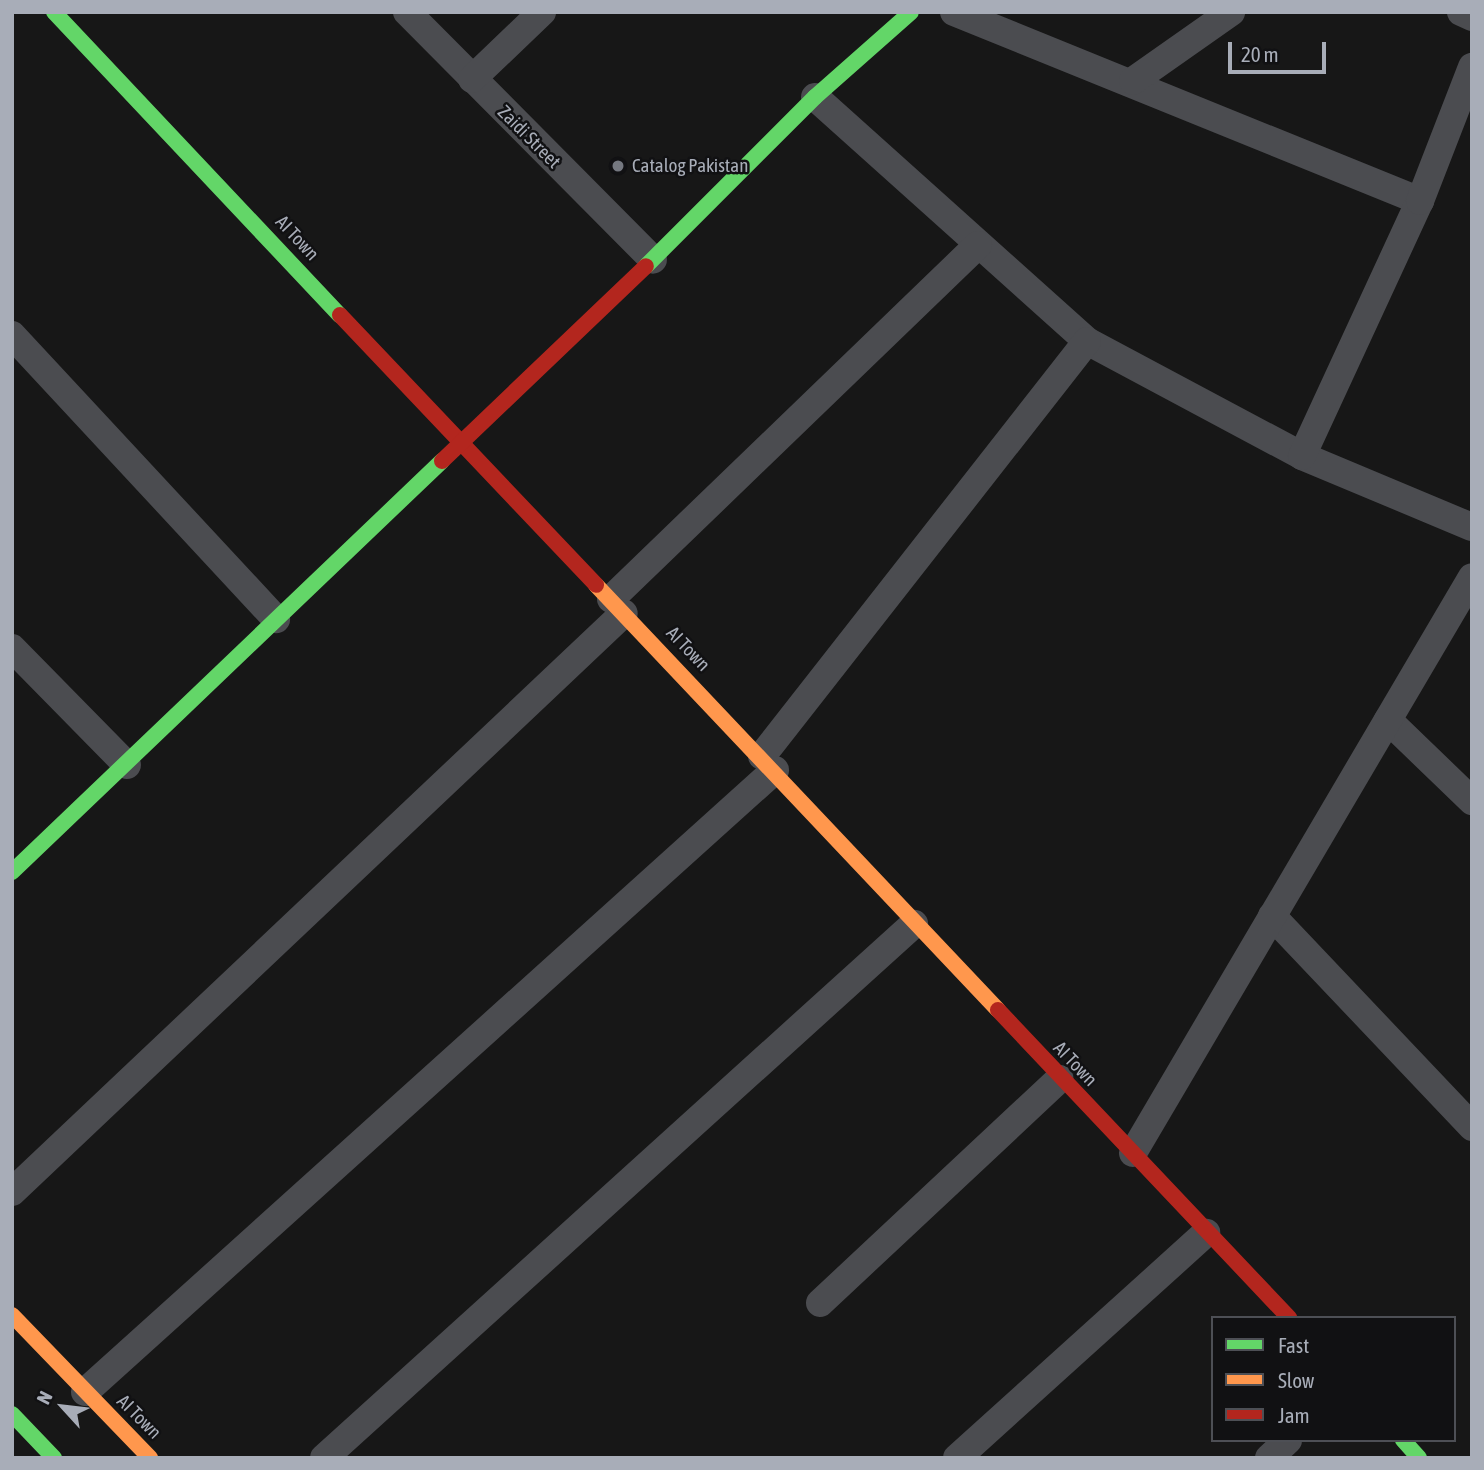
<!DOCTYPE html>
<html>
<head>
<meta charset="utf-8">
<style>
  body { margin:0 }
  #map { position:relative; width:1484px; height:1470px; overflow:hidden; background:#171717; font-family:"Asap Condensed",sans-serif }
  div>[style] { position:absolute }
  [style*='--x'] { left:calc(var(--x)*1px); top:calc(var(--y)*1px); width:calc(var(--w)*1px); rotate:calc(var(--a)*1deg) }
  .street>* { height:28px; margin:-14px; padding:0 14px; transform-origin:14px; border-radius:14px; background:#4b4c50 }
  .fast>* { height:16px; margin:-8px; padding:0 8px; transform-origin:8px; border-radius:8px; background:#63d668 }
  .slow>* { height:16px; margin:-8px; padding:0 8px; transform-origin:8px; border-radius:8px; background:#ff974d }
  .jam>* { height:16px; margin:-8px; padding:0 8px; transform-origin:8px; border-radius:8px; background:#b3261e }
  .dots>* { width:19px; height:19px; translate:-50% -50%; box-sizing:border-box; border:4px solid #111113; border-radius:50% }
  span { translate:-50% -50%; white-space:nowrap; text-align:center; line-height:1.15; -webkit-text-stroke:5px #111113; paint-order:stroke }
  .street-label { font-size:19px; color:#a8adb8 }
  .poi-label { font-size:19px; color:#a8adb8 }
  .left { translate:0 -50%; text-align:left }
  .frame { position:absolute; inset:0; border:14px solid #a8adb8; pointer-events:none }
  .legend { position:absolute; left:1211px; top:1316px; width:245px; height:126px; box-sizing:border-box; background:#111113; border:2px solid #4d4f55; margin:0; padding:9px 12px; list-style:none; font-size:21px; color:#a8adb8 }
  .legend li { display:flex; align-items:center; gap:14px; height:35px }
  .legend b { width:35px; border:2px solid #4d4f55 }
  .north { position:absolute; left:28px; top:1372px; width:70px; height:70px; -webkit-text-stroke:5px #111113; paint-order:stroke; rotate:297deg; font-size:19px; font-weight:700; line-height:28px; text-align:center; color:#a8adb8 }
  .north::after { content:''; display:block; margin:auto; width:24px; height:32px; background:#a8adb8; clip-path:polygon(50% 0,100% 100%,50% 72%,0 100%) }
  .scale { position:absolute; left:1228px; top:42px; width:98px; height:32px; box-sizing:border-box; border:4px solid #a8adb8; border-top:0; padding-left:9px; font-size:21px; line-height:24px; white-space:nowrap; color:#a8adb8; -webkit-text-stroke:5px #111113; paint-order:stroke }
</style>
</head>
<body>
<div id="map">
  <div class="street">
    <div style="--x:407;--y:12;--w:349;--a:45.2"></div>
    <div style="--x:954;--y:12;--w:503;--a:22.08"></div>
    <div style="--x:1461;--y:12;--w:12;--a:24"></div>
    <div style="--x:472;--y:79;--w:97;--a:-43.7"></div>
    <div style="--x:1133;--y:81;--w:120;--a:-35.1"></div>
    <div style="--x:815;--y:97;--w:365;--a:41.9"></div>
    <div style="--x:1087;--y:341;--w:244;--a:28.1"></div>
    <div style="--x:1302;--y:456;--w:184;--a:22.7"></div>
    <div style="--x:12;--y:335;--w:388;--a:47.1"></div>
    <div style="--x:1302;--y:456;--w:281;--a:-65.2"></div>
    <div style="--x:1420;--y:201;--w:144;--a:-68.8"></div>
    <div style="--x:611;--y:599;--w:510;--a:-43.97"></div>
    <div style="--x:12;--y:648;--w:164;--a:45.5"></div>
    <div style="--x:1388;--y:720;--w:117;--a:44"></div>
    <div style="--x:762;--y:756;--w:527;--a:-51.93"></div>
    <div style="--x:1272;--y:916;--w:291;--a:46.5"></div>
    <div style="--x:1133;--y:1153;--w:668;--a:-59.52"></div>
    <div style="--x:12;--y:1192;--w:842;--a:-43.41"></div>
    <div style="--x:820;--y:1303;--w:328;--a:-43.1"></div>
    <div style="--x:85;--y:1392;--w:929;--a:-42.03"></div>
    <div style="--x:324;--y:1458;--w:796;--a:-42.15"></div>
    <div style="--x:957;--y:1458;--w:336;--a:-42.1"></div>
    <div style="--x:1269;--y:1458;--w:26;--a:-43"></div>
  </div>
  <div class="fast">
    <div style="--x:54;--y:12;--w:417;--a:46.7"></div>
    <div style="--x:646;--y:266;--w:239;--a:-45"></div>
    <div style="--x:815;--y:97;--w:128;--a:-41.5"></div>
    <div style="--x:12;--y:872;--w:595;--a:-43.71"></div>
    <div style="--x:12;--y:1414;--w:61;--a:46.3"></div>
    <div style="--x:1403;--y:1440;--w:24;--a:48"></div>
  </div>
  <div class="slow">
    <div style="--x:596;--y:585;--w:585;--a:46.59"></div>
    <div style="--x:12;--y:1315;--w:199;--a:46"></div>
  </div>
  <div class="jam">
    <div style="--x:340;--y:315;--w:372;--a:46.5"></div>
    <div style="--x:442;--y:461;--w:282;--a:-43.7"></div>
    <div style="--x:998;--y:1010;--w:424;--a:46.6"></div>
  </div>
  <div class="dots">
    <div style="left:618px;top:166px;background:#757880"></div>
  </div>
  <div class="street-label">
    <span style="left:529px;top:137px;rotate:45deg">Zaidi Street</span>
    <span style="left:297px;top:238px;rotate:47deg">AI Town</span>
    <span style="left:688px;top:649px;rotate:46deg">AI Town</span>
    <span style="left:1075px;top:1064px;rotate:46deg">AI Town</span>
    <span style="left:139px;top:1417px;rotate:45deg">AI Town</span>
  </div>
  <div class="poi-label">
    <span class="left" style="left:632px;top:166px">Catalog Pakistan</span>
  </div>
  <div class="frame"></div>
  <ul class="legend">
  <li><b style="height:9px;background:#63d668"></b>Fast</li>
  <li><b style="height:9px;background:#ff974d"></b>Slow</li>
  <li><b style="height:9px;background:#b3261e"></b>Jam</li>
  </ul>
  <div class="north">N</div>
  <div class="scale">20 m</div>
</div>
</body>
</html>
